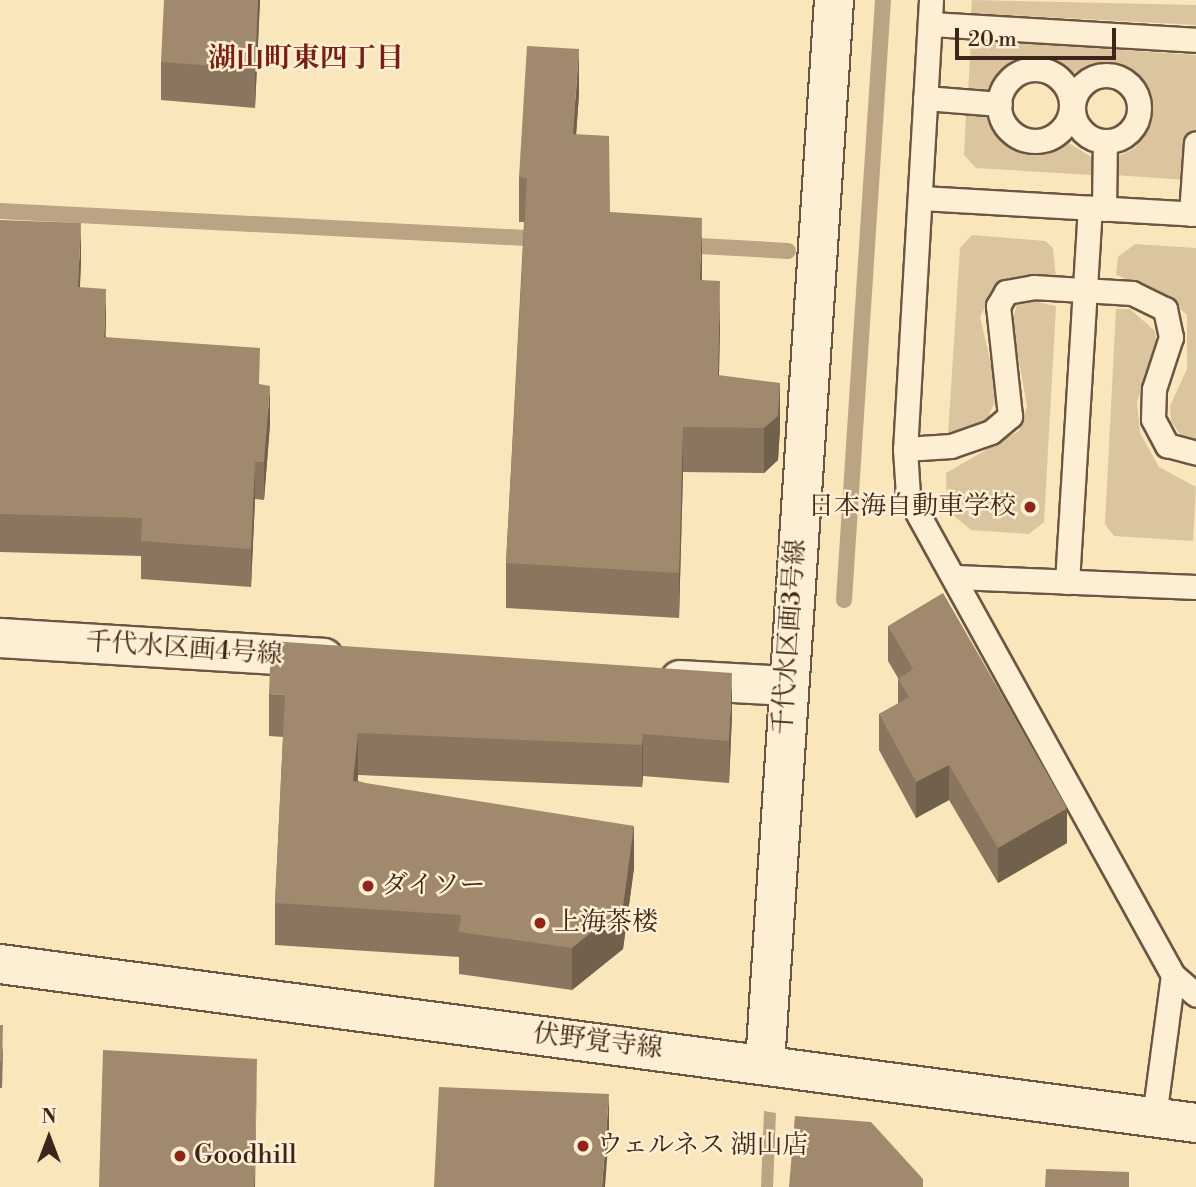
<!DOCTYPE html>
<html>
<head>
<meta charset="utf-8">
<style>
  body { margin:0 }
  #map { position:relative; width:1196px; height:1187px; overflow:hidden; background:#fae6bb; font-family:"Libre Bodoni","Noto Serif JP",serif }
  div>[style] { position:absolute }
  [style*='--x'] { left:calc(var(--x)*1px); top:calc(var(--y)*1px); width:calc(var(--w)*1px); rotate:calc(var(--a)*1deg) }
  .green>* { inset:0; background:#dac59f }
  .water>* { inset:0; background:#baa484 }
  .stream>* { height:16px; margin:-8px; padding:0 8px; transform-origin:8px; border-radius:8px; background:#baa484 }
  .roads { filter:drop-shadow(2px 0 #6e5542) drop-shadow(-2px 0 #6e5542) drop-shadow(0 2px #6e5542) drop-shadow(0 -2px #6e5542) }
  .service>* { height:23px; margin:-11.5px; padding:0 11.5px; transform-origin:11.5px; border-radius:11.5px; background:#fcefd3 }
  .service>.ring { margin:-11.5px; padding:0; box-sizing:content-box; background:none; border:23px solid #fcefd3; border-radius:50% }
  .minor>* { height:38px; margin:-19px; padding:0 19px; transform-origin:19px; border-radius:19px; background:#fcefd3 }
  .secondary>* { height:38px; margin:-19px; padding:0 19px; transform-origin:19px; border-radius:19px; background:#fcefd3 }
  .wall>* { inset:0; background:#8a765e }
  .shaded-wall>* { inset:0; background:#70604c }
  .building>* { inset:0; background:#a0896d }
  .dots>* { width:19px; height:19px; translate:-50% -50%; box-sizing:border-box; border:4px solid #fcefd3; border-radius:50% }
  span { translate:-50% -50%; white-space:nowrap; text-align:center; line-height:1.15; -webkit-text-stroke:5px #fcefd3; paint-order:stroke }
  .poi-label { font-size:26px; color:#3f2519 }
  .right { translate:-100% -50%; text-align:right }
  .left { translate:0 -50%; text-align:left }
  .street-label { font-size:26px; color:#3f2519 }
  .neighbourhood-label { font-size:28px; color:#7a1f14; font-weight:700 }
  .north { position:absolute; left:14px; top:1103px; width:70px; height:70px; -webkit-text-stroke:5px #fcefd3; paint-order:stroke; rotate:0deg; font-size:19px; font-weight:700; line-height:28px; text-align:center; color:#3f2519 }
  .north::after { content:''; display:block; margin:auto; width:24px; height:32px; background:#3f2519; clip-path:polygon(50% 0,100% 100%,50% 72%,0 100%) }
  .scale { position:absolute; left:955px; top:28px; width:161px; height:32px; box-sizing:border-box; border:4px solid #3f2519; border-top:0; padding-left:9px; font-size:21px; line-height:24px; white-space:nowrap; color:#3f2519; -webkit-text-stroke:5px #fcefd3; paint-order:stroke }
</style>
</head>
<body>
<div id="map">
  <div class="green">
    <div style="clip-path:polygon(972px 0,1196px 5px,1196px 25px,971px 13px)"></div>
    <div style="clip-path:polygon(971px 40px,1196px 55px,1196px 132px,1187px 133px,1186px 180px,1115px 175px,1116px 157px,1135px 148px,1150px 122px,1147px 91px,1132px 71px,1098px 63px,1070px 74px,1035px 60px,1004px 72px,988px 96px,968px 94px)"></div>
    <div style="clip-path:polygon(966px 115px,988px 115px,995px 134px,1021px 152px,1045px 154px,1069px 143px,1093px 158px,1091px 175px,976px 168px,964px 155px)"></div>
    <div style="clip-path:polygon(972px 235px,1045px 241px,1053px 248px,1056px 278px,1026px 277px,996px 287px,980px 317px,998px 394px,987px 420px,948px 435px,960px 248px)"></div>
    <div style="clip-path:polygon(1135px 244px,1196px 248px,1196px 440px,1183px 439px,1171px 421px,1170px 406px,1187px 369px,1187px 315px,1164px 294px,1116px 275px,1118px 257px)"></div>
    <div style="clip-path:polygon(1028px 300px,1056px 306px,1044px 522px,1029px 534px,971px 530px,947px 510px,946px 473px,1019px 431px,1027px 406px,1012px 322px,1017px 304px)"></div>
    <div style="clip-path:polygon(1116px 309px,1130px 309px,1155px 331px,1157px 344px,1137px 402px,1140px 433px,1159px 467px,1196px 487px,1193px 541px,1114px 536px,1105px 524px)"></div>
  </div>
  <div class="water">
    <div style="clip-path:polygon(764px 1111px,776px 1113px,773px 1187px,761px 1187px)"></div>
  </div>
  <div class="stream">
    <div style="--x:0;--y:211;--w:546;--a:2.94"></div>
    <div style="--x:682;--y:245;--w:106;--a:3.2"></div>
    <div style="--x:844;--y:600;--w:601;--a:-86.28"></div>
  </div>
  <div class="roads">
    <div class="service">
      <div style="--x:931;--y:0;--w:450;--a:93.3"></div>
      <div style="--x:905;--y:449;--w:47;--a:86.3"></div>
      <div style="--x:908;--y:496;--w:547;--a:61.05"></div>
      <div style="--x:1173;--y:975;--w:30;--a:41"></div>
      <div style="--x:930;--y:24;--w:266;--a:3.4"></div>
      <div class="ring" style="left:999px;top:69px;width:49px;height:49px"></div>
      <div class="ring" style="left:1073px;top:75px;width:43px;height:43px"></div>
      <div style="--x:925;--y:98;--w:75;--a:4.6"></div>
      <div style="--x:920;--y:198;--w:276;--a:3.3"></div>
      <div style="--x:1104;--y:209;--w:68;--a:-89.2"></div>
      <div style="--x:1191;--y:214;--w:71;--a:-86"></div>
      <div style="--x:905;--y:449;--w:46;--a:-3.7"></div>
      <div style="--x:951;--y:446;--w:42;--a:-19.3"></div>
      <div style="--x:991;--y:432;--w:25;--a:-40"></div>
      <div style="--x:1010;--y:416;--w:111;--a:-96.2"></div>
      <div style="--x:998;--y:306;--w:16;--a:-60"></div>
      <div style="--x:1006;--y:292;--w:27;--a:-10"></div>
      <div style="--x:1033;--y:287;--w:99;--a:3.5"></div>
      <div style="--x:1132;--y:293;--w:37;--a:26"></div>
      <div style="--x:1165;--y:309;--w:29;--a:78"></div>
      <div style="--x:1171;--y:337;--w:55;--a:108.1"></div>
      <div style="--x:1154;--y:389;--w:30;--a:92"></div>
      <div style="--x:1153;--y:419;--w:30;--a:62"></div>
      <div style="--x:1167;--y:445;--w:30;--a:15"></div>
      <div style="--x:956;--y:577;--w:240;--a:2.4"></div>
      <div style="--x:1067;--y:582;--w:375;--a:-86.5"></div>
      <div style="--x:1154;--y:1117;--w:143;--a:-82.4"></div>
    </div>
    <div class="minor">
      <div style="--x:0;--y:638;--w:324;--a:3.5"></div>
      <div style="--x:680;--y:680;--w:107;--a:3.2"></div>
      <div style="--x:765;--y:1064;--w:1066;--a:-86.29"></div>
    </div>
    <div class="secondary">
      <div style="--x:0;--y:964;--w:1207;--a:7.57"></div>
    </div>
  </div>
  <div class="wall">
    <div style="clip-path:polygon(260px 0,255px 108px,161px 100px,161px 62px)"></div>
    <div style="clip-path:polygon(579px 94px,576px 134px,610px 212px,702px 262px,702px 280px,720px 326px,719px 375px,780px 428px,778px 460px,764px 473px,683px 472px,679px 618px,506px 608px,506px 563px,524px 222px,519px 222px,519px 177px)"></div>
    <div style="clip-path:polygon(0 220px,81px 261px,80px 287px,106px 337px,260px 385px,270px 424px,264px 500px,255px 499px,251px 587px,141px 579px,141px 556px,0 552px)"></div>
    <div style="clip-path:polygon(888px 626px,1067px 843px,998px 883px,949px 800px,916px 818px,879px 750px,879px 714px,898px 704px,898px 678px,888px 661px)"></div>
    <div style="clip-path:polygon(269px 694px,732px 715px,729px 783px,643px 776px,642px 787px,358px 775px,358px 781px,634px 868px,623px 949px,572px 990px,459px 974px,459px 957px,275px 945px,275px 903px,283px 737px,269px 736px)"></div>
    <div style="clip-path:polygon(0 1025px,3px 1053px,2px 1088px,0 1088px)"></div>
  </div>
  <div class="shaded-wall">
    <div style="clip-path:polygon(258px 0,260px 0,255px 108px,255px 69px)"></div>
    <div style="clip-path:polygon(579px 49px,579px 94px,573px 179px,573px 134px)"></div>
    <div style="clip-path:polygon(702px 218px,702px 262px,700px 325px,700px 280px)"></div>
    <div style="clip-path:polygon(81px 223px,81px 261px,78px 324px,78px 287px)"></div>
    <div style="clip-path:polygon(720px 281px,720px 326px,718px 419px,718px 375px)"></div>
    <div style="clip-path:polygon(106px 289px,106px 326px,104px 375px,104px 337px)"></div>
    <div style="clip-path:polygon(780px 383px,780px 428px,778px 460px,764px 473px,764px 428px)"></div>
    <div style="clip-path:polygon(270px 386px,270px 424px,264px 500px,264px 462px)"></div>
    <div style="clip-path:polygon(683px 427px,683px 472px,679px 618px,679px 573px)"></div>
    <div style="clip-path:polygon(255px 462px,255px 499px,251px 587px,251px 549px)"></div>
    <div style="clip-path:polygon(732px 673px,732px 715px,729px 783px,729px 741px)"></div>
    <div style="clip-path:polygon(358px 733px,358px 775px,353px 823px,353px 781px)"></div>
    <div style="clip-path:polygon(643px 734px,643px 776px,642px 787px,642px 745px)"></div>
    <div style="clip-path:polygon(949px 765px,949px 800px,916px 818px,916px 782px)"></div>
    <div style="clip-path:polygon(1067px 808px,1067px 843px,998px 883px,998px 848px)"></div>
    <div style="clip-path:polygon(634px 826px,634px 868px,623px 949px,572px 990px,572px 948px)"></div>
    <div style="clip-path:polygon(257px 1059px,255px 1187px,254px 1187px)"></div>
    <div style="clip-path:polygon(609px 1094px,609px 1132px,605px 1187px,602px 1187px)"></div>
  </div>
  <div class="building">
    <div style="clip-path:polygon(164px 0,258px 0,255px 69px,161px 62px)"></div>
    <div style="clip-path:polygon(527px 46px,579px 49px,573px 134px,609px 136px,610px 212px,702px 218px,700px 280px,720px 281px,718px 375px,780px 383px,778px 416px,764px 428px,683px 427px,679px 573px,506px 563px,527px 178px,519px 177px)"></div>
    <div style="clip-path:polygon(0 220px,81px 223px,78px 287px,106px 289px,104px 337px,260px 348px,259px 384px,270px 386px,264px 462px,255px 462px,251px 549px,141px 541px,142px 518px,0 514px)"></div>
    <div style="clip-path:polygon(943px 593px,1067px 808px,998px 848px,949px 765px,916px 782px,879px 714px,909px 697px,898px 679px,913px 669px,888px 626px)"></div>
    <div style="clip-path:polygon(271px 641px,732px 673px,729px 741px,643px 734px,642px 745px,358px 733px,353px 781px,634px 826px,623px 907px,572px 948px,459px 932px,461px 915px,275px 903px,285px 695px,269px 694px)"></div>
    <div style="clip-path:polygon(0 1025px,3px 1025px,2px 1061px,0 1061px)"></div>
    <div style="clip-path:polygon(103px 1050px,257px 1059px,254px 1187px,99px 1187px)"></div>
    <div style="clip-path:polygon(439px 1087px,609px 1094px,602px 1187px,434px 1187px)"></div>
    <div style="clip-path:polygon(795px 1116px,871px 1122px,923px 1179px,923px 1187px,789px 1187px)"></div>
    <div style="clip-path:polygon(1046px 1169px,1129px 1172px,1129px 1187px,1045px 1187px)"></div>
  </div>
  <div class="dots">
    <div style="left:1030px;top:507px;background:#8f2418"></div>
    <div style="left:368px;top:886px;background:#8f2418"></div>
    <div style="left:540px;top:923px;background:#8f2418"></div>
    <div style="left:583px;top:1146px;background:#8f2418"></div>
    <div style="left:180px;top:1156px;background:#8f2418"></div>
  </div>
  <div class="poi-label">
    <span class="right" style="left:1016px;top:507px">日本海自動車学校</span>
    <span class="left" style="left:382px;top:886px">ダイソー</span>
    <span class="left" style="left:554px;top:923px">上海茶楼</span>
    <span class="left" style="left:597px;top:1146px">ウェルネス 湖山店</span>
    <span class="left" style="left:194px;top:1156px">Goodhill</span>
  </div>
  <div class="street-label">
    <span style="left:790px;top:637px;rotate:-86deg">千代水区画3号線</span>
    <span style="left:184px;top:649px;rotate:4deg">千代水区画4号線</span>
    <span style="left:598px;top:1042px;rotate:7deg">伏野覚寺線</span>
  </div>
  <div class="neighbourhood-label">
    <span style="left:306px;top:59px">湖山町東四丁目</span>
  </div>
  <div class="north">N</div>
  <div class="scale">20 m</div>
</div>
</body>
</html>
